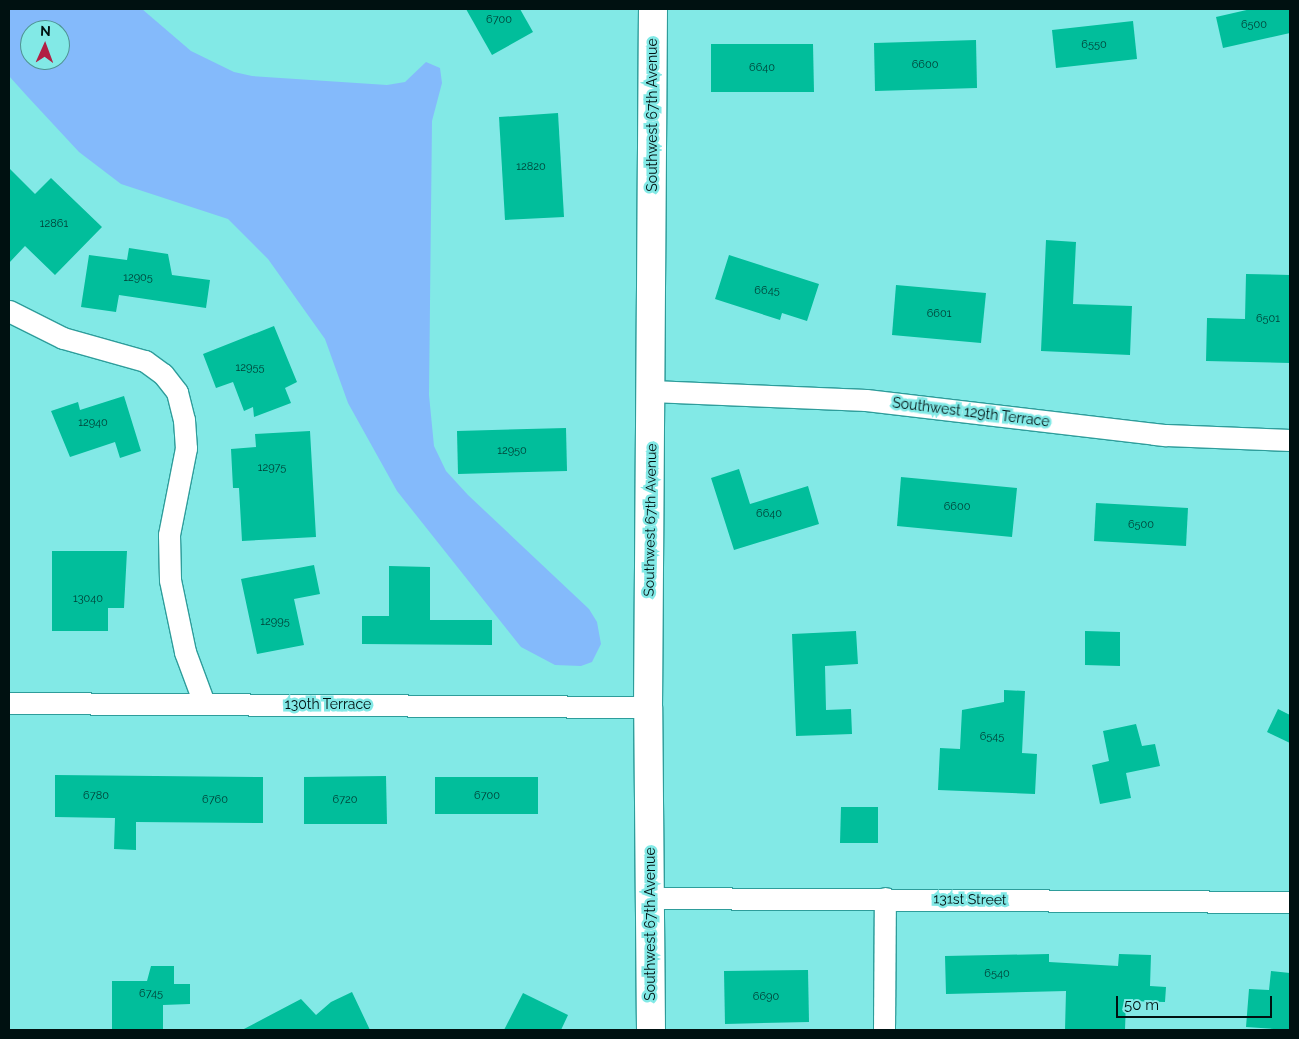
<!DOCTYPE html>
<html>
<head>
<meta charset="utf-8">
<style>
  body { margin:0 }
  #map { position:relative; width:1299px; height:1039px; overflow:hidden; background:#82e9e6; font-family:Raleway,sans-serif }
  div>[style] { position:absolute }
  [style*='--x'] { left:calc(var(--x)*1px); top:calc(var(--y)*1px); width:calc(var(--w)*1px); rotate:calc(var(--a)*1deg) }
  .water>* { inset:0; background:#84bafb }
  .building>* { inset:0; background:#01be9b }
  .roads { filter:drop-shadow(1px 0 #2e9d9b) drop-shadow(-1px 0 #2e9d9b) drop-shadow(0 1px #2e9d9b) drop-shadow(0 -1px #2e9d9b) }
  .minor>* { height:21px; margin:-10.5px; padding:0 10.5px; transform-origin:10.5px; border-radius:10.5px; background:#fff }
  .major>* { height:28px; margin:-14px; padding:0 14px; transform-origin:14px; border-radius:14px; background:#fff }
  span { translate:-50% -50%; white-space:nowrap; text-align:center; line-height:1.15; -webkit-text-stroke:5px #82e9e6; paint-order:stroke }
  .number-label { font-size:11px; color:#003c34 }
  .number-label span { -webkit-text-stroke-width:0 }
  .street-label { font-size:14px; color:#011 }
  .frame { position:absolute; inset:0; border:10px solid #011; pointer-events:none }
  .north { position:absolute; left:20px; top:20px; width:50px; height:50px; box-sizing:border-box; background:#82e9e6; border:1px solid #4e9391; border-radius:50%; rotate:2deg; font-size:14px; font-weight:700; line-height:20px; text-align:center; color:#011 }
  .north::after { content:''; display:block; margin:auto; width:18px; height:22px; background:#b11f44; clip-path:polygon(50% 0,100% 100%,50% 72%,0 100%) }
  .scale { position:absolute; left:1116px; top:996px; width:156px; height:22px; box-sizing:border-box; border:2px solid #011; border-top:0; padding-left:6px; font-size:15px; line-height:18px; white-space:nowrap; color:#011; -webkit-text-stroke:4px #82e9e6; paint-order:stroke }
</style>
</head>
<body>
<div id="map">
  <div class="water">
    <div style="clip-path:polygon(evenodd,9px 9px,142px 9px,191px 51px,234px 72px,252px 76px,387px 85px,405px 82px,426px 62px,440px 68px,442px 83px,432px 121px,429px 395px,434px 446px,446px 471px,468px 495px,589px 609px,597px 622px,601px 644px,592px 662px,581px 666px,555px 665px,521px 647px,397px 491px,348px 403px,325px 339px,268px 259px,228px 219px,121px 184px,79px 152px,27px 96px,9px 76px,9px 9px,30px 30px,60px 30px,60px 60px,30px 60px,30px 30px)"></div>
  </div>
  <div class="building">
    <div style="clip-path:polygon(466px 9px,520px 9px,533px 32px,492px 55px)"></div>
    <div style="clip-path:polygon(1251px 9px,1290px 9px,1290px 33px,1223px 48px,1216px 17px)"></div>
    <div style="clip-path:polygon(1133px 21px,1137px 59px,1056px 68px,1052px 30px)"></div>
    <div style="clip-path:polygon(976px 40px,977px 88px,875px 91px,874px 43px)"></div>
    <div style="clip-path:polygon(711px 44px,813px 44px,814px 92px,711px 92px)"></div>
    <div style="clip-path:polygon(558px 113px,564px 217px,505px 220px,499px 117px)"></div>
    <div style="clip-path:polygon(9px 168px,35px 194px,51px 178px,102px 227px,55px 275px,25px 246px,9px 263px)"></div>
    <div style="clip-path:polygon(1046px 240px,1076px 242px,1073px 304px,1132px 306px,1130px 355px,1041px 351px)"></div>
    <div style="clip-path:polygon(129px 248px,168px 254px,172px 275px,210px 280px,206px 308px,119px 295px,116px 312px,81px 307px,89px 255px,127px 260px)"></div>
    <div style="clip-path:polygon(729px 255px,819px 284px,807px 321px,782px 313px,780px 320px,715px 299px)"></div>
    <div style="clip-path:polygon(1246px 274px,1290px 275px,1290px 363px,1206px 361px,1207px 318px,1245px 319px)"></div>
    <div style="clip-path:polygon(896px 285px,986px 293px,981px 343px,892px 335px)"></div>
    <div style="clip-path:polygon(274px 326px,297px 382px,285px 388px,291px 403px,254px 417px,253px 407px,244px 411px,233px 382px,216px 388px,203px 354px)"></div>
    <div style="clip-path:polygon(124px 396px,141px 451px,120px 458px,115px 442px,70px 457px,51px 411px,78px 402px,80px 410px)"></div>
    <div style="clip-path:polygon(566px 428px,567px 471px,458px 474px,457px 431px)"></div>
    <div style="clip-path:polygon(310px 431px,316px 537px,242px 541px,239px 488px,233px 488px,231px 449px,256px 447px,255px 434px)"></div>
    <div style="clip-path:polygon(739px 469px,750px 504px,808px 486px,819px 524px,734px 550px,711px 478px)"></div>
    <div style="clip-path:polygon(901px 477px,1017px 488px,1012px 537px,897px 526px)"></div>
    <div style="clip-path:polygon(1096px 503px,1188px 508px,1186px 546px,1094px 541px)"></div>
    <div style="clip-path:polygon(52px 551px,127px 551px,124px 608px,108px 608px,108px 631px,52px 631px)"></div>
    <div style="clip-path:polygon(314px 565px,320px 594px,294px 599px,304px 645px,257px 654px,241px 579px)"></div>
    <div style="clip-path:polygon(389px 566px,430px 567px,430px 620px,492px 620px,492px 645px,362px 644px,362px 616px,389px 616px)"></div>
    <div style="clip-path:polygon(856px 631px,858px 664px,825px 666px,826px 710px,851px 709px,852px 734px,796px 736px,792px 634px)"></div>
    <div style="clip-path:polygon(1085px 631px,1120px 632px,1120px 666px,1085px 665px)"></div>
    <div style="clip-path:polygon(1004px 690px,1025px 691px,1022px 753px,1037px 754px,1035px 794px,938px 790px,940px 748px,960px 749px,962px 710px,1004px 702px)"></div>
    <div style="clip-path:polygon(1278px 709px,1290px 715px,1290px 743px,1267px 732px)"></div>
    <div style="clip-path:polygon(1136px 724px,1142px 746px,1155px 744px,1160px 766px,1126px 773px,1131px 798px,1100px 804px,1092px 765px,1109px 761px,1103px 731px)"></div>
    <div style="clip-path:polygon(55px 775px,263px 777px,263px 823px,136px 822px,136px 850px,114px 849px,115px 818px,55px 817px)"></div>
    <div style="clip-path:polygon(386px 776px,387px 824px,304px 824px,304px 777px)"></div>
    <div style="clip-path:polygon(435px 777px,538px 777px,538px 814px,435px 814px)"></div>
    <div style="clip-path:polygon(841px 807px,878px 807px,878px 843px,840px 843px)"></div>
    <div style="clip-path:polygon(1049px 954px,1049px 962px,1118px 966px,1119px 954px,1151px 955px,1150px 986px,1166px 987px,1165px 1002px,1126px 1001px,1125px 1030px,1065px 1030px,1066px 991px,946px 994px,945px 956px)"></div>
    <div style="clip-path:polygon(151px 966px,174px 966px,174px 984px,190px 984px,190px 1004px,163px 1005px,163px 1030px,112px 1030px,112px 981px,147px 981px)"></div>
    <div style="clip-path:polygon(808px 970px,809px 1022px,725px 1024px,724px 971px)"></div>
    <div style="clip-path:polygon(1271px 971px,1290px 973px,1290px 1030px,1246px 1027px,1249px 989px,1269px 990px)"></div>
    <div style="clip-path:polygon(352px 992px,370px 1030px,242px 1030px,301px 999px,316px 1015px,331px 1002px)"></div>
    <div style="clip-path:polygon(523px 993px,568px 1015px,561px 1030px,504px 1030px)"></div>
  </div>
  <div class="roads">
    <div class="minor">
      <div style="--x:9;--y:311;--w:60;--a:26.6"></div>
      <div style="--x:63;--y:338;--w:85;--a:15.7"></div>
      <div style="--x:145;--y:361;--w:22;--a:36"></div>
      <div style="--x:163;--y:374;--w:23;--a:52"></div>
      <div style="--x:177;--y:392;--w:29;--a:76"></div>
      <div style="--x:184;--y:420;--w:28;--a:86"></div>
      <div style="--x:186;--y:448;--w:89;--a:101.1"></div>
      <div style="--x:169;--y:535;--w:45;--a:88.7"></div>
      <div style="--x:170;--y:580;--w:74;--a:78.2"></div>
      <div style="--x:185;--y:652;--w:54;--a:69.6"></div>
      <div style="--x:651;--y:391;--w:215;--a:2.4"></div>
      <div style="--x:866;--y:400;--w:302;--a:6.7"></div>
      <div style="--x:1166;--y:435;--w:124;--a:2.3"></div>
      <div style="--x:9;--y:703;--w:639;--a:0.36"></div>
      <div style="--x:650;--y:898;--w:640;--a:0.36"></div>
      <div style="--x:884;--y:1030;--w:132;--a:-89.6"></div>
    </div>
    <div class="major">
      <div style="--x:651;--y:1030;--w:323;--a:-90.5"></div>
      <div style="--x:648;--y:707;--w:698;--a:-89.59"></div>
    </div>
  </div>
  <div class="number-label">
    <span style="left:499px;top:20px">6700</span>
    <span style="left:1254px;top:25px">6500</span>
    <span style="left:1094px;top:45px">6550</span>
    <span style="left:925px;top:65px">6600</span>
    <span style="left:762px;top:68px">6640</span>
    <span style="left:531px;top:167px">12820</span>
    <span style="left:54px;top:224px">12861</span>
    <span style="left:138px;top:278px">12905</span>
    <span style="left:767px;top:291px">6645</span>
    <span style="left:939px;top:314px">6601</span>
    <span style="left:1268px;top:319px">6501</span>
    <span style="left:250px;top:368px">12955</span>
    <span style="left:93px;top:423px">12940</span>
    <span style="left:512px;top:451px">12950</span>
    <span style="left:272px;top:468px">12975</span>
    <span style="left:957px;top:507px">6600</span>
    <span style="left:769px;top:514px">6640</span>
    <span style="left:1141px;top:525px">6500</span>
    <span style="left:88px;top:599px">13040</span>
    <span style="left:275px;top:622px">12995</span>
    <span style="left:992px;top:737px">6545</span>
    <span style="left:96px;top:796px">6780</span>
    <span style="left:487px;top:796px">6700</span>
    <span style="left:215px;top:800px">6760</span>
    <span style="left:345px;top:800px">6720</span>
    <span style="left:997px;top:974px">6540</span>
    <span style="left:151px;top:994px">6745</span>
    <span style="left:766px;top:997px">6690</span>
  </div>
  <div class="street-label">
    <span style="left:652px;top:115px;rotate:-90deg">Southwest 67th Avenue</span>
    <span style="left:971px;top:412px;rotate:7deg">Southwest 129th Terrace</span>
    <span style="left:650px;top:520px;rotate:-89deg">Southwest 67th Avenue</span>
    <span style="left:328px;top:704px">130th Terrace</span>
    <span style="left:970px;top:899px;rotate:1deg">131st Street</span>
    <span style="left:650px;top:924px;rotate:-90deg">Southwest 67th Avenue</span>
  </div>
  <div class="frame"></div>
  <div class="north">N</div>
  <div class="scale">50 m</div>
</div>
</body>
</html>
